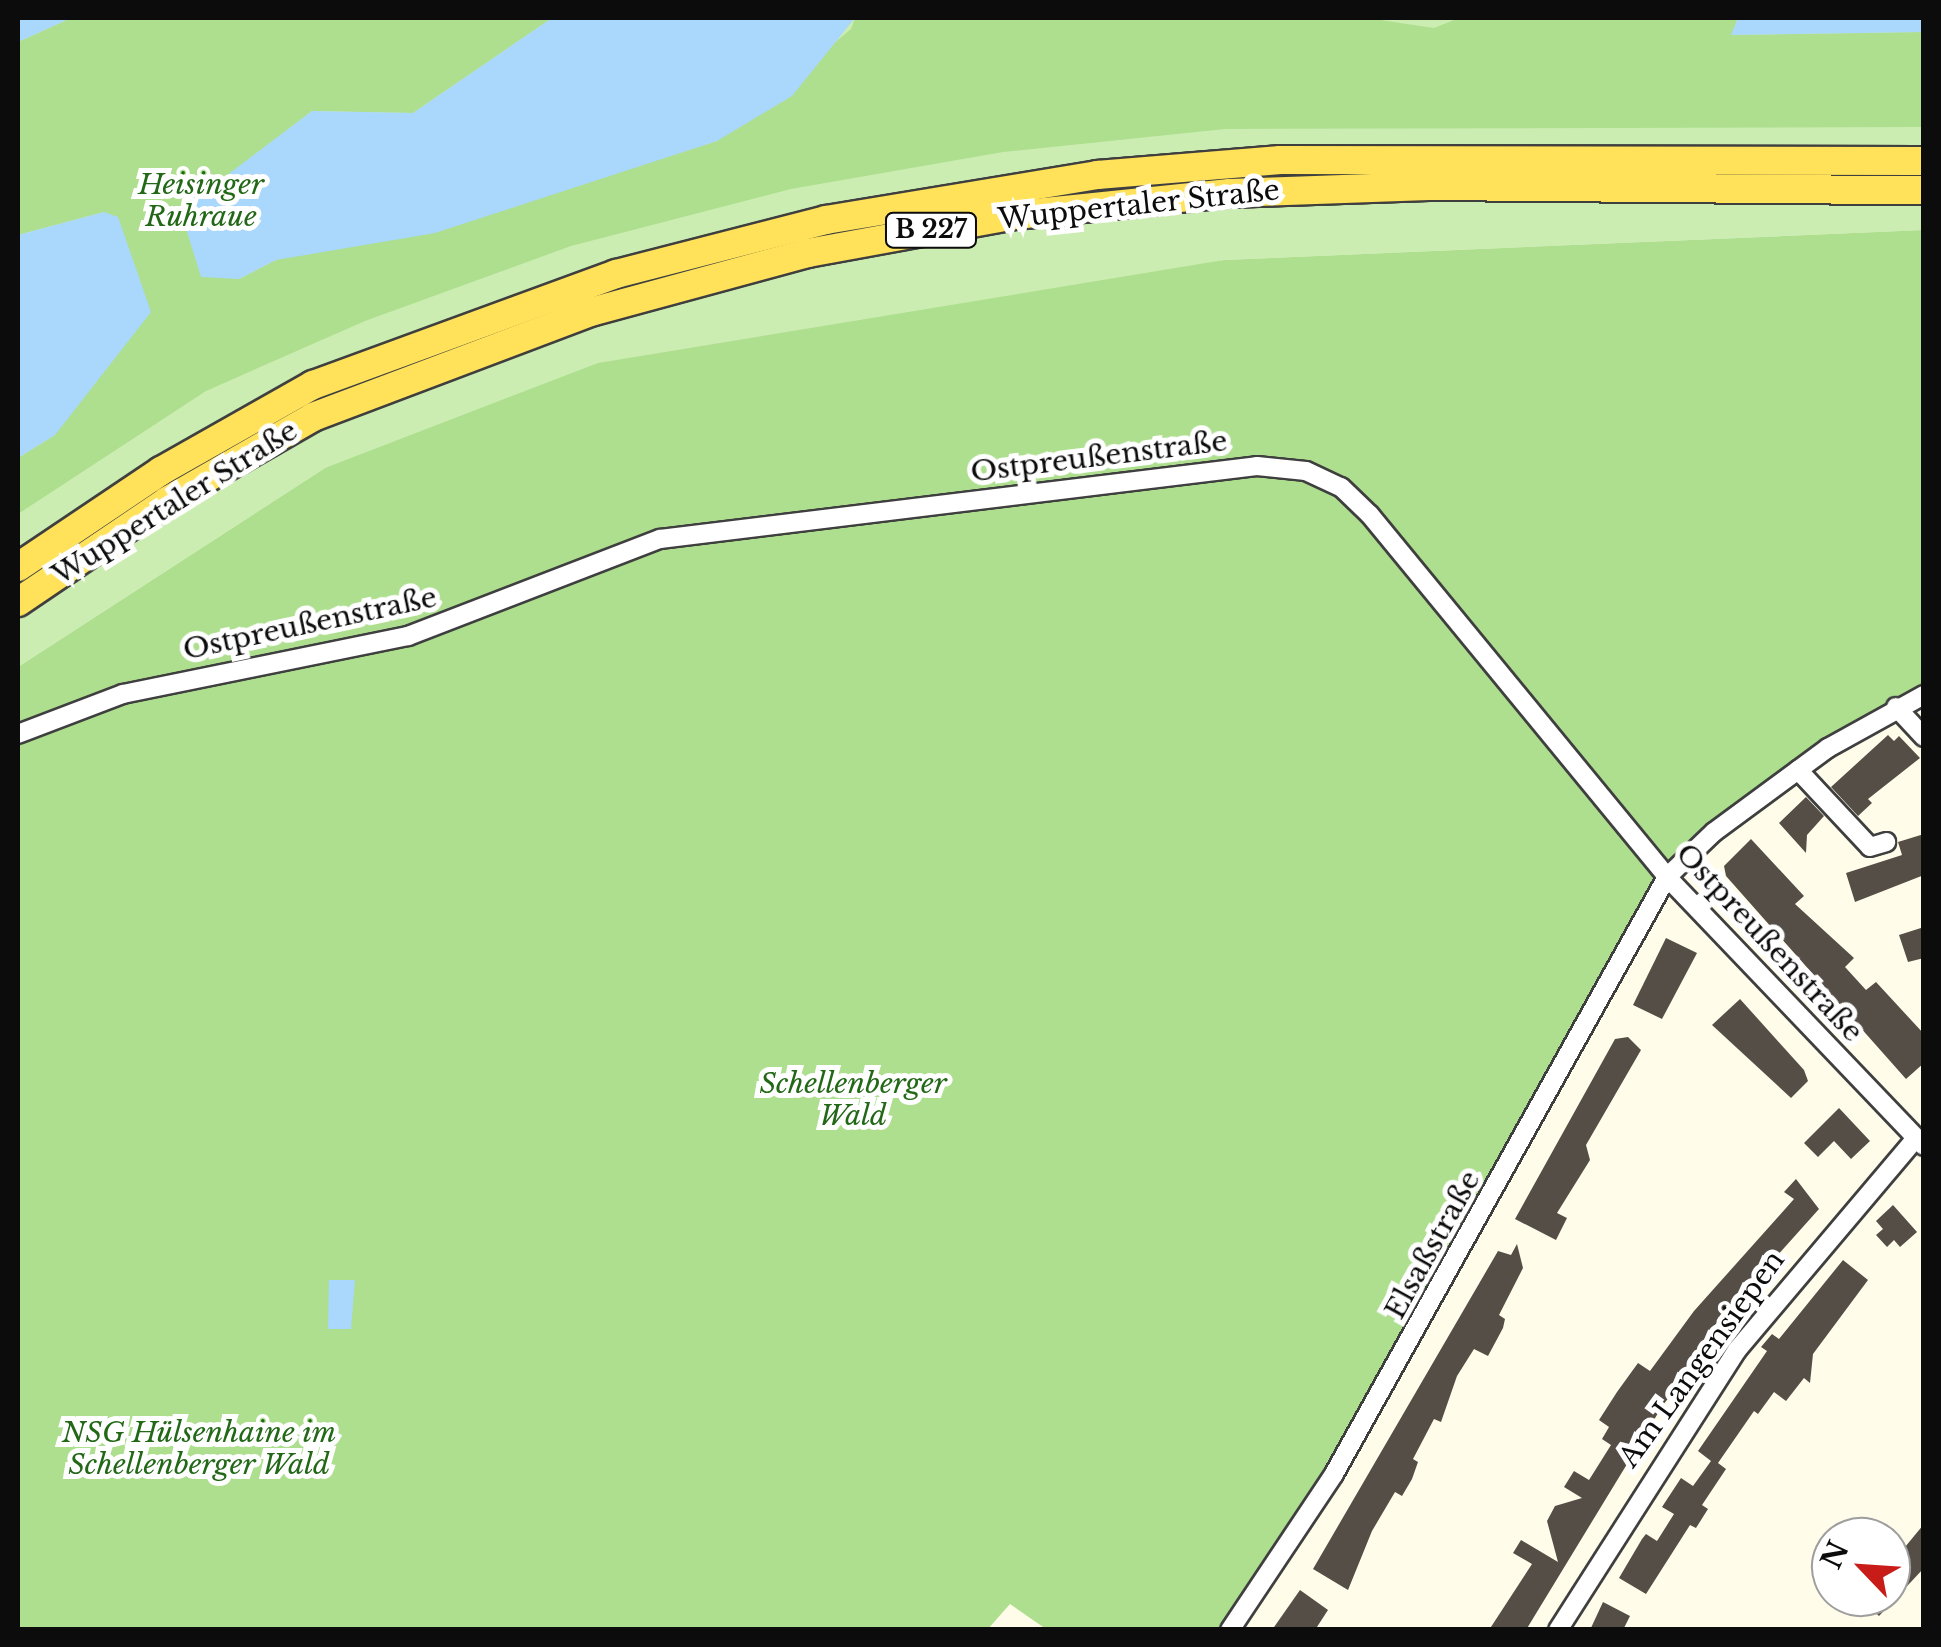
<!DOCTYPE html>
<html>
<head>
<meta charset="utf-8">
<style>
  body { margin:0 }
  #map { position:relative; width:1941px; height:1647px; overflow:hidden; background:#fffcea; font-family:"Libre Baskerville",serif }
  div>[style] { position:absolute }
  [style*='--x'] { left:calc(var(--x)*1px); top:calc(var(--y)*1px); width:calc(var(--w)*1px); rotate:calc(var(--a)*1deg) }
  .green>* { inset:0; background:#ccedb1 }
  .forest>* { inset:0; background:#addf8f }
  .water>* { inset:0; background:#aad7fc }
  .building>* { inset:0; background:#554e47 }
  .roads { filter:drop-shadow(2px 0 #3f3f3f) drop-shadow(-2px 0 #3f3f3f) drop-shadow(0 2px #3f3f3f) drop-shadow(0 -2px #3f3f3f) }
  .street>* { height:18px; margin:-9px; padding:0 9px; transform-origin:9px; border-radius:9px; background:#fff }
  .primary>* { height:28px; margin:-14px; padding:0 14px; transform-origin:14px; border-radius:14px; background:#ffe25a }
  span { translate:-50% -50%; white-space:nowrap; text-align:center; line-height:1.15; -webkit-text-stroke:10px #fff; paint-order:stroke }
  .shield-label span { padding:2px 8px; background:#fff; border:2px solid; border-radius:8px; -webkit-text-stroke-width:0 }
  .shield-label { font-size:25px; color:#0c0c0c; font-weight:700 }
  .park-label { font-size:28px; color:#226817; font-style:italic }
  .street-label { font-size:28px; color:#0c0c0c }
  .frame { position:absolute; inset:0; border:20px solid #0c0c0c; pointer-events:none }
  .north { position:absolute; left:1811px; top:1517px; width:100px; height:100px; box-sizing:border-box; background:#fff; border:2px solid #9e9e9e; border-radius:50%; rotate:295deg; font-size:28px; font-weight:700; line-height:40px; text-align:center; color:#0c0c0c }
  .north::after { content:''; display:block; margin:auto; width:35px; height:45px; background:#c71c18; clip-path:polygon(50% 0,100% 100%,50% 72%,0 100%) }
</style>
</head>
<body>
<div id="map">
  <div class="green">
    <div style="clip-path:polygon(18px 18px,1923px 18px,1923px 230px,1224px 260px,325px 468px,18px 667px)"></div>
  </div>
  <div class="forest">
    <div style="clip-path:polygon(71px 18px,552px 18px,413px 113px,312px 111px,222px 180px,189px 188px,239px 279px,276px 260px,576px 185px,717px 141px,851px 29px,855px 18px,1367px 18px,1434px 28px,1459px 18px,1738px 18px,1732px 35px,1923px 32px,1924px 127px,1225px 129px,1003px 152px,791px 189px,571px 246px,365px 321px,206px 391px,18px 514px,18px 458px,55px 435px,104px 212px,18px 235px,18px 42px)"></div>
    <div style="clip-path:polygon(1923px 230px,1923px 692px,1689px 849px,1331px 1472px,1225px 1629px,1046px 1629px,1010px 1604px,987px 1630px,18px 1630px,18px 667px,325px 468px,598px 363px,1224px 260px)"></div>
  </div>
  <div class="water">
    <div style="clip-path:polygon(18px 18px,71px 18px,18px 42px)"></div>
    <div style="clip-path:polygon(552px 18px,855px 18px,792px 96px,717px 141px,435px 233px,276px 260px,239px 279px,201px 277px,184px 222px,189px 188px,222px 179px,312px 111px,413px 113px)"></div>
    <div style="clip-path:polygon(1738px 18px,1923px 18px,1923px 32px,1731px 35px)"></div>
    <div style="clip-path:polygon(104px 212px,118px 217px,151px 312px,55px 435px,18px 458px,18px 235px)"></div>
    <div style="clip-path:polygon(329px 1280px,355px 1280px,351px 1329px,328px 1329px)"></div>
  </div>
  <div class="building">
    <div style="clip-path:polygon(1888px 735px,1894px 741px,1899px 736px,1920px 758px,1868px 799px,1872px 803px,1858px 816px,1831px 787px)"></div>
    <div style="clip-path:polygon(1806px 797px,1824px 816px,1807px 835px,1806px 853px,1779px 823px)"></div>
    <div style="clip-path:polygon(1924px 834px,1924px 875px,1855px 902px,1846px 873px,1902px 855px,1898px 842px)"></div>
    <div style="clip-path:polygon(1751px 839px,1804px 896px,1795px 904px,1854px 958px,1845px 967px,1866px 990px,1876px 982px,1924px 1034px,1924px 1063px,1906px 1079px,1726px 876px,1724px 866px)"></div>
    <div style="clip-path:polygon(1924px 927px,1924px 958px,1908px 962px,1899px 935px)"></div>
    <div style="clip-path:polygon(1666px 938px,1697px 953px,1662px 1019px,1633px 1005px)"></div>
    <div style="clip-path:polygon(1740px 999px,1804px 1070px,1808px 1081px,1791px 1098px,1712px 1025px)"></div>
    <div style="clip-path:polygon(1628px 1037px,1641px 1050px,1586px 1145px,1590px 1160px,1557px 1213px,1567px 1218px,1556px 1240px,1515px 1219px,1615px 1039px)"></div>
    <div style="clip-path:polygon(1839px 1108px,1870px 1141px,1851px 1159px,1834px 1141px,1818px 1157px,1804px 1143px)"></div>
    <div style="clip-path:polygon(1796px 1179px,1819px 1209px,1714px 1326px,1721px 1331px,1663px 1405px,1526px 1630px,1489px 1630px,1532px 1564px,1513px 1553px,1521px 1540px,1558px 1562px,1547px 1521px,1555px 1506px,1582px 1498px,1564px 1487px,1574px 1471px,1589px 1480px,1611px 1445px,1602px 1439px,1609px 1427px,1599px 1420px,1617px 1392px,1638px 1363px,1650px 1371px,1694px 1311px,1794px 1199px,1784px 1192px)"></div>
    <div style="clip-path:polygon(1893px 1205px,1917px 1232px,1900px 1247px,1894px 1240px,1887px 1247px,1876px 1235px,1883px 1229px,1876px 1221px)"></div>
    <div style="clip-path:polygon(1517px 1244px,1523px 1268px,1499px 1315px,1505px 1319px,1503px 1328px,1488px 1356px,1474px 1349px,1457px 1376px,1441px 1422px,1434px 1419px,1413px 1459px,1418px 1462px,1412px 1479px,1402px 1496px,1395px 1492px,1372px 1531px,1348px 1590px,1313px 1569px,1498px 1251px,1511px 1255px)"></div>
    <div style="clip-path:polygon(1843px 1260px,1868px 1280px,1813px 1354px,1810px 1383px,1804px 1378px,1786px 1401px,1774px 1392px,1758px 1414px,1754px 1411px,1718px 1463px,1726px 1469px,1702px 1505px,1708px 1509px,1696px 1528px,1690px 1525px,1646px 1594px,1619px 1578px,1642px 1539px,1646px 1534px,1657px 1541px,1674px 1514px,1662px 1507px,1681px 1478px,1693px 1486px,1711px 1461px,1698px 1451px,1767px 1351px,1761px 1347px,1772px 1334px,1779px 1339px)"></div>
    <div style="clip-path:polygon(1924px 1524px,1924px 1568px,1879px 1616px,1859px 1597px,1891px 1597px,1891px 1564px)"></div>
    <div style="clip-path:polygon(1300px 1590px,1328px 1610px,1315px 1630px,1272px 1630px)"></div>
    <div style="clip-path:polygon(1603px 1602px,1630px 1616px,1623px 1630px,1590px 1630px)"></div>
  </div>
  <div class="roads">
    <div class="street">
      <div style="--x:1896;--y:707;--w:41;--a:47"></div>
      <div style="--x:18;--y:734;--w:112;--a:-20.9"></div>
      <div style="--x:123;--y:694;--w:291;--a:-11.5"></div>
      <div style="--x:408;--y:636;--w:270;--a:-21.1"></div>
      <div style="--x:660;--y:539;--w:601;--a:-6.97"></div>
      <div style="--x:1257;--y:466;--w:49;--a:5.8"></div>
      <div style="--x:1306;--y:471;--w:38;--a:25"></div>
      <div style="--x:1341;--y:487;--w:40;--a:44"></div>
      <div style="--x:1370;--y:515;--w:468;--a:50.6"></div>
      <div style="--x:1667;--y:877;--w:372;--a:46.3"></div>
      <div style="--x:1798;--y:770;--w:105;--a:46.9"></div>
      <div style="--x:1870;--y:847;--w:17;--a:-17"></div>
      <div style="--x:1230;--y:1630;--w:187;--a:-56.3"></div>
      <div style="--x:1334;--y:1474;--w:684;--a:-60.85"></div>
      <div style="--x:1667;--y:877;--w:65;--a:-43.8"></div>
      <div style="--x:1714;--y:832;--w:142;--a:-36.4"></div>
      <div style="--x:1828;--y:748;--w:110;--a:-28.9"></div>
      <div style="--x:1558;--y:1630;--w:332;--a:-57.4"></div>
      <div style="--x:1737;--y:1350;--w:277;--a:-49.8"></div>
    </div>
    <div class="primary">
      <div style="--x:18;--y:567;--w:172;--a:-33.9"></div>
      <div style="--x:161;--y:471;--w:175;--a:-29.5"></div>
      <div style="--x:313;--y:385;--w:323;--a:-20.1"></div>
      <div style="--x:616;--y:274;--w:217;--a:-14.4"></div>
      <div style="--x:826;--y:220;--w:275;--a:-9.4"></div>
      <div style="--x:1097;--y:175;--w:184;--a:-4.7"></div>
      <div style="--x:1280;--y:160;--w:644;--a:0.09"></div>
      <div style="--x:18;--y:602;--w:180;--a:-34.1"></div>
      <div style="--x:167;--y:501;--w:168;--a:-29.9"></div>
      <div style="--x:313;--y:417;--w:300;--a:-20.7"></div>
      <div style="--x:594;--y:311;--w:222;--a:-15.2"></div>
      <div style="--x:808;--y:253;--w:211;--a:-10.4"></div>
      <div style="--x:1016;--y:215;--w:215;--a:-5.9"></div>
      <div style="--x:1230;--y:193;--w:199;--a:-2"></div>
      <div style="--x:1429;--y:186;--w:495;--a:0.5"></div>
    </div>
  </div>
  <div class="shield-label">
    <span style="left:931px;top:230px">B 227</span>
  </div>
  <div class="park-label">
    <span style="left:201px;top:201px">Heisinger<br>Ruhraue</span>
    <span style="left:853px;top:1100px">Schellenberger<br>Wald</span>
    <span style="left:199px;top:1449px">NSG Hülsenhaine im<br>Schellenberger Wald</span>
  </div>
  <div class="street-label">
    <span style="left:1139px;top:205px;rotate:-6deg">Wuppertaler Straße</span>
    <span style="left:1099px;top:457px;rotate:-7deg">Ostpreußenstraße</span>
    <span style="left:175px;top:503px;rotate:-32deg">Wuppertaler Straße</span>
    <span style="left:310px;top:624px;rotate:-12deg">Ostpreußenstraße</span>
    <span style="left:1769px;top:943px;rotate:47deg">Ostpreußenstraße</span>
    <span style="left:1433px;top:1245px;rotate:-61deg">Elsaßstraße</span>
    <span style="left:1702px;top:1359px;rotate:-54deg">Am Langensiepen</span>
  </div>
  <div class="frame"></div>
  <div class="north">N</div>
</div>
</body>
</html>
